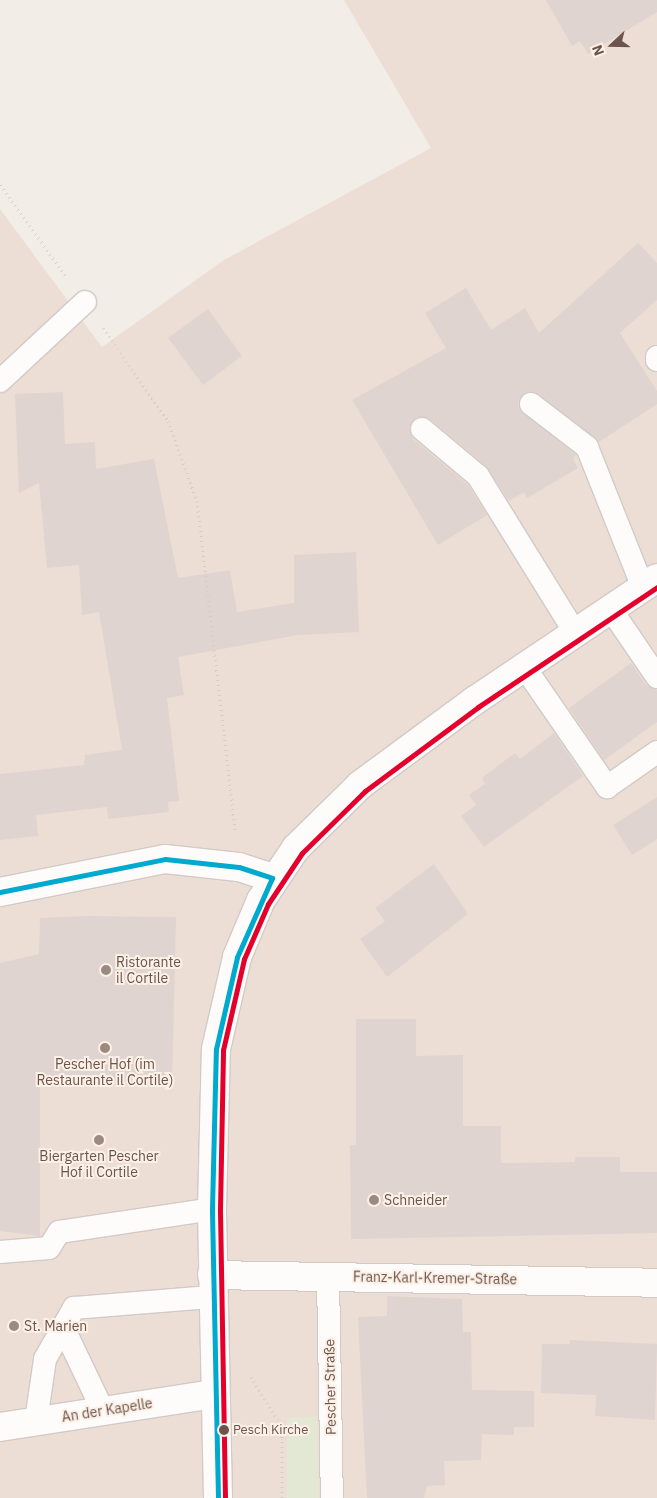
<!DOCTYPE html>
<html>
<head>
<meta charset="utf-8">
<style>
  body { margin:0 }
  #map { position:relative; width:657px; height:1498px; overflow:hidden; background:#f3ede7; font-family:"IBM Plex Sans",sans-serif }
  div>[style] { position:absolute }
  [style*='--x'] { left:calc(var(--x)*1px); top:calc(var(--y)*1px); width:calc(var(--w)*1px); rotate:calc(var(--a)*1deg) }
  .residential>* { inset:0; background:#ecded5 }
  .green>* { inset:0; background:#e2e8d3 }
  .building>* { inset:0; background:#dfd4d0 }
  .path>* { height:3px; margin-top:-1.5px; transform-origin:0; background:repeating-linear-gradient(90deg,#d4ccc9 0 1px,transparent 0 5px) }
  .roads { filter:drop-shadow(1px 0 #d2cac6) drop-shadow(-1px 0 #d2cac6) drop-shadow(0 1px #d2cac6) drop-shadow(0 -1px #d2cac6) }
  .service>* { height:22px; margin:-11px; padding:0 11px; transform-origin:11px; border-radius:11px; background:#fdfcfb }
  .minor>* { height:28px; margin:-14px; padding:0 14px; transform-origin:14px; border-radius:14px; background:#fdfcfb }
  .tertiary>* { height:28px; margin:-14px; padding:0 14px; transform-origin:14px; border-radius:14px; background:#fdfcfb }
  .secondary>* { height:28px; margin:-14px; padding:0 14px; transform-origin:14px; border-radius:14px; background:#fdfcfb }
  .bus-1>* { height:5px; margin:-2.5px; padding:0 2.5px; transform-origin:2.5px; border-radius:2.5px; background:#00a9ce }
  .bus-2>* { height:5px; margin:-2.5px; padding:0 2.5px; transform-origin:2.5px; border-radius:2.5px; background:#e4002b }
  .dots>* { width:14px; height:14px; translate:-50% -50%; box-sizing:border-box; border:2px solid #fcf1e7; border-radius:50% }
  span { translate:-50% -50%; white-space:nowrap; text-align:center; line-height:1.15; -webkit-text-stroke:4px #fcf1e7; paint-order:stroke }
  .bus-label { font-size:13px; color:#6c534c }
  .left { translate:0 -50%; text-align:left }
  .poi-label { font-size:14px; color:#6c534c }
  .street-label { font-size:14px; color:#6c534c }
  .north { position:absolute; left:587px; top:20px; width:50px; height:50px; -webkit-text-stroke:4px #fcf1e7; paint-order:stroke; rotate:249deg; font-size:14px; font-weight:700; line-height:20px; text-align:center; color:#6c534c }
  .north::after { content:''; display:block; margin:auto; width:18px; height:22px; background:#6c534c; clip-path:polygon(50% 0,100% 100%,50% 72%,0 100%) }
</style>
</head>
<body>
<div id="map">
  <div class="residential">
    <div style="clip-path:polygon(344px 0,657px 0,657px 1498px,0 1498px,0 209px,102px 347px,224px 260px,431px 148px)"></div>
  </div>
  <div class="green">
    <div style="clip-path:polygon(317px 1416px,319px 1498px,287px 1498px,287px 1418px)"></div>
  </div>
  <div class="building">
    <div style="clip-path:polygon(546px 0,657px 0,657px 12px,588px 54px,580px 41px,572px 46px)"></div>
    <div style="clip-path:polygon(638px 243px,657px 263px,657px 300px,620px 333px,657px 391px,657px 404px,599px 442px,539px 394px,526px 392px,518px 402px,519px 409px,576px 455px,573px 459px,578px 468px,527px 498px,524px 492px,509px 501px,486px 466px,430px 419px,417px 417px,409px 427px,413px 439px,468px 485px,487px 515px,438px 545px,352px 400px,446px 348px,425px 313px,466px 288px,491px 330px,525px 308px,539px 333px)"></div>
    <div style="clip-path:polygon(208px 309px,242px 356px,203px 385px,168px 338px)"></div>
    <div style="clip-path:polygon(63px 392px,65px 444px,95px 442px,96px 469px,154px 459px,178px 578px,230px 570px,237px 612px,294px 603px,294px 555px,356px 552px,359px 632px,298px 635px,178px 657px,184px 695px,167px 698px,179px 801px,168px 802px,169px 812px,108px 819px,107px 807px,36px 815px,38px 836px,0 840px,0 774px,84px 765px,85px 755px,122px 750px,99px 612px,82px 615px,79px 565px,47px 568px,39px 483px,19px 493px,15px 394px)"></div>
    <div style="clip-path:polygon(631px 663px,646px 685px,657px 690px,657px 722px,604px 760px,569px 708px)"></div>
    <div style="clip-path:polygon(554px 733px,583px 776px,484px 847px,461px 816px,476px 805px,469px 795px,485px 784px,482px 778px,515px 753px,520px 759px)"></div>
    <div style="clip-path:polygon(657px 797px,657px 839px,632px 855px,613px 825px)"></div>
    <div style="clip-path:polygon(434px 864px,468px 914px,387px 977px,360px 939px,385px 921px,375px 908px)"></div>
    <div style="clip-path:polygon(88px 916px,176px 917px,172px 1086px,40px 1083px,40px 1236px,0 1231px,0 963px,39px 954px,40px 918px)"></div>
    <div style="clip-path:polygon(356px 1019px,416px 1019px,416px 1056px,463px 1055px,463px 1126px,501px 1126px,501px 1163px,575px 1162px,575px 1157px,620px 1157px,620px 1172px,657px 1172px,657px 1233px,351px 1239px,350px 1145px,356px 1145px)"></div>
    <div style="clip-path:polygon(387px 1296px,462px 1299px,463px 1332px,471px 1332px,472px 1390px,534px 1391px,534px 1427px,514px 1427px,514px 1435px,482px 1434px,481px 1460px,444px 1461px,445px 1485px,427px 1486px,424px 1498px,367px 1498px,358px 1317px,387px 1316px)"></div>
    <div style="clip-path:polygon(570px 1340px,657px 1344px,655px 1420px,595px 1416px,596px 1395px,541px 1393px,542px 1344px,570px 1344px)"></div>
  </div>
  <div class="path">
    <div style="--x:0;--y:185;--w:112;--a:54"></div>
    <div style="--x:103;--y:328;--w:113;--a:55"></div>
    <div style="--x:168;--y:421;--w:85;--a:70.1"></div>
    <div style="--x:197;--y:501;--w:332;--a:83.4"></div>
    <div style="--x:251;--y:1377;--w:59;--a:58.2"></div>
    <div style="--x:282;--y:1427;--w:71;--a:90"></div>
  </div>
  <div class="roads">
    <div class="service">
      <div style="--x:657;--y:357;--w:3;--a:90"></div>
      <div style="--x:0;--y:381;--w:116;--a:-42.9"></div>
      <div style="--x:531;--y:404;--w:71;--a:37.5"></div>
      <div style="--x:587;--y:447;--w:152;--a:68.3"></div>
      <div style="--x:422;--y:429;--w:73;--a:40"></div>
      <div style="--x:478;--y:476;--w:186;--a:58.2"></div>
      <div style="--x:612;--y:611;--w:80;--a:55.7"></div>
      <div style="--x:525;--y:668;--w:145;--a:55.4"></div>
      <div style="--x:607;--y:787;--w:61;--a:-35"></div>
      <div style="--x:0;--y:1252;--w:49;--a:-4.7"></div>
      <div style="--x:49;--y:1248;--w:19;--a:-58"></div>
      <div style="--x:59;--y:1232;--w:155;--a:-8.5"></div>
      <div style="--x:328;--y:1276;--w:222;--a:89"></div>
      <div style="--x:63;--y:1327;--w:93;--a:64.5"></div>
      <div style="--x:36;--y:1421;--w:63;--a:-81.7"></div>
      <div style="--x:45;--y:1359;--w:59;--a:-60.4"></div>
      <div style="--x:74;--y:1308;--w:138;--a:-4.6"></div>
    </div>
    <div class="minor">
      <div style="--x:212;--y:1275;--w:445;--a:1"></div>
      <div style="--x:0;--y:1427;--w:217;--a:-8.8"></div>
    </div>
    <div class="tertiary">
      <div style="--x:0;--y:892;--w:168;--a:-11.3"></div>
      <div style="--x:165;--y:859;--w:74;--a:6.2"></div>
      <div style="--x:239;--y:867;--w:35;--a:18"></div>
    </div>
    <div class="secondary">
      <div style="--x:218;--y:1498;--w:289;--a:-91.2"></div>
      <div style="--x:212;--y:1209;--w:160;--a:-88.6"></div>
      <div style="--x:216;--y:1049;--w:94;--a:-77.1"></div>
      <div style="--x:237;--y:957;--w:62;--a:-67.2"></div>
      <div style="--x:261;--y:900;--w:63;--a:-56.1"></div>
      <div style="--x:296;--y:848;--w:90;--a:-44.5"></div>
      <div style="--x:360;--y:785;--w:142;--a:-36.4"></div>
      <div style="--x:474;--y:701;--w:220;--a:-33.9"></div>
    </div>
  </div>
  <div class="bus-1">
    <div style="--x:0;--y:892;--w:168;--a:-11.3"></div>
    <div style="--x:165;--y:859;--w:74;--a:6.2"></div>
    <div style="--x:239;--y:867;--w:35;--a:18"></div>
    <div style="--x:218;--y:1498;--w:289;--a:-91.2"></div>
    <div style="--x:212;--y:1209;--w:160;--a:-88.6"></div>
    <div style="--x:216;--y:1049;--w:94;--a:-77.1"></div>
    <div style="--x:237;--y:957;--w:86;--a:-66.1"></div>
  </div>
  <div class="bus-2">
    <div style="--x:225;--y:1498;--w:289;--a:-91"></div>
    <div style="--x:220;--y:1209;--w:159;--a:-88.9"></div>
    <div style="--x:223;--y:1050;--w:93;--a:-77"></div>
    <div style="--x:244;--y:959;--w:60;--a:-66.4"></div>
    <div style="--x:268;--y:904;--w:61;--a:-56.3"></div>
    <div style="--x:302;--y:853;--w:88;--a:-44.5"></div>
    <div style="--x:365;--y:791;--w:141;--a:-36.6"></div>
    <div style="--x:478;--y:707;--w:216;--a:-33.8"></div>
  </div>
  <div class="dots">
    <div style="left:106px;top:970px;background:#9b8982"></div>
    <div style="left:105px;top:1048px;background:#9b8982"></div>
    <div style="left:99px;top:1140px;background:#9b8982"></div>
    <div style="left:374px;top:1200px;background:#9b8982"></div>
    <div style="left:14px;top:1326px;background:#9b8982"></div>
    <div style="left:224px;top:1430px;background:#6c534c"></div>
  </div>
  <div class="bus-label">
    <span class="left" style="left:233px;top:1430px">Pesch Kirche</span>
  </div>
  <div class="poi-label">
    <span class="left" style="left:116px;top:970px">Ristorante<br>il Cortile</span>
    <span style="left:105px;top:1072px">Pescher Hof (im<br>Restaurante il Cortile)</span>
    <span style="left:99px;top:1164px">Biergarten Pescher<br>Hof il Cortile</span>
    <span class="left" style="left:384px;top:1200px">Schneider</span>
    <span class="left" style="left:24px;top:1326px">St. Marien</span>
  </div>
  <div class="street-label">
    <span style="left:435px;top:1278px;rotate:1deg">Franz-Karl-Kremer-Straße</span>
    <span style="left:330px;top:1387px;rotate:-91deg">Pescher Straße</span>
    <span style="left:107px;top:1410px;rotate:-9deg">An der Kapelle</span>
  </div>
  <div class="north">N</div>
</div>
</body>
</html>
